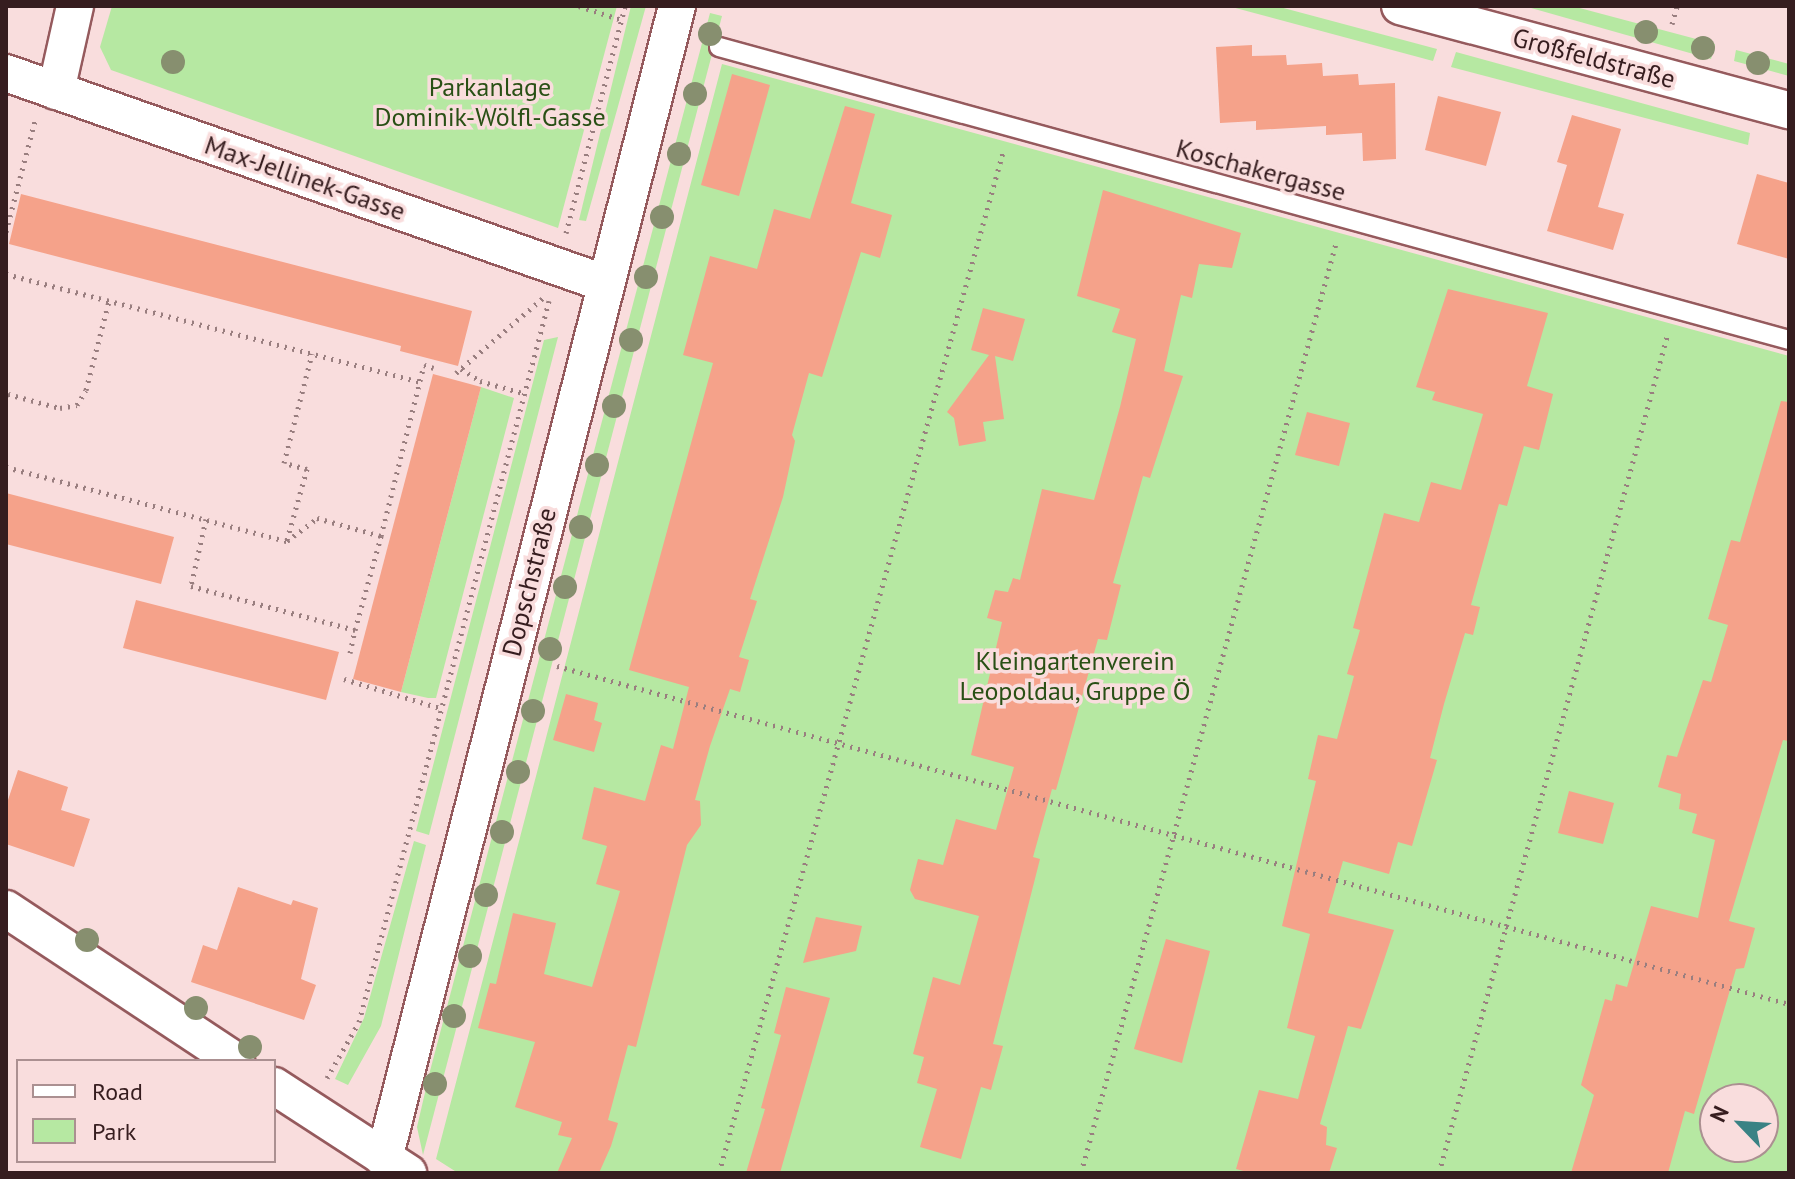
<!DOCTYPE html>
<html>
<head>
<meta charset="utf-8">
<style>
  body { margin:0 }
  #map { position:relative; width:1795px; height:1179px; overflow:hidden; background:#f9dddd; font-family:"PT Sans",sans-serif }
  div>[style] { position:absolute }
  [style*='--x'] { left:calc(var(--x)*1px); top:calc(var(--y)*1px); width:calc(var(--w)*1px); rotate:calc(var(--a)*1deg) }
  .green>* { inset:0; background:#b6e8a2 }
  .building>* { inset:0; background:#f5a28a }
  .path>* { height:5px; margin-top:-2.5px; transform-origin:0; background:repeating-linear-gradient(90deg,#997e7f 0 2px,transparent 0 8px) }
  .roads { filter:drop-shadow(2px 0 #955a5d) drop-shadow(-2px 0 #955a5d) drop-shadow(0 2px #955a5d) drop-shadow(0 -2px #955a5d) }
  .lane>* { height:18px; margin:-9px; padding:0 9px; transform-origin:9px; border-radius:9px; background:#fff }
  .street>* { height:36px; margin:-18px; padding:0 18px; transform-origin:18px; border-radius:18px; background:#fff }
  .trees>* { width:24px; height:24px; margin:-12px; border-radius:50%; background:#878f6f }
  span { translate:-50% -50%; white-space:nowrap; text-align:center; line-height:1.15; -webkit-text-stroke:7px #f9dddd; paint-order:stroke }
  .street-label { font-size:26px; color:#361d1f }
  .park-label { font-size:26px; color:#295015 }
  .frame { position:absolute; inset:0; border:8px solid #361d1f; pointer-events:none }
  .legend { position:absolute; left:16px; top:1059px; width:260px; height:104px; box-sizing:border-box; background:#f9dddd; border:2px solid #ab9091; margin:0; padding:10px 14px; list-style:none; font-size:24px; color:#361d1f }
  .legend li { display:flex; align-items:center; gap:16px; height:40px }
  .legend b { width:40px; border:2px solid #ab9091 }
  .north { position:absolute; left:1699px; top:1083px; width:80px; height:80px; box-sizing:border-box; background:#f9dddd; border:2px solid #ab9091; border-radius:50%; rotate:295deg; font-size:22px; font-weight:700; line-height:32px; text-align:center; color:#361d1f }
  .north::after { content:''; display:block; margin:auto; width:28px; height:36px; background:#3a8284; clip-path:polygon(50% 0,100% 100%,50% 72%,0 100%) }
</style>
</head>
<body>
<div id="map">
  <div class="green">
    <div style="clip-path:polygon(112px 6px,617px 6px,558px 228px,111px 70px,100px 47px)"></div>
    <div style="clip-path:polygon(631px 6px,646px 6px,586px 221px,579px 220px)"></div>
    <div style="clip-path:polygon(1228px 6px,1276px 6px,1437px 49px,1433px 61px)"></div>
    <div style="clip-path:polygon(1524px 6px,1572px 6px,1715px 44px,1711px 59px)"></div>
    <div style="clip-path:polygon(710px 13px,722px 16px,423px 1155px,417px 1127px,430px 1071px)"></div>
    <div style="clip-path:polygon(1736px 50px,1789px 64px,1789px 76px,1734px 61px)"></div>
    <div style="clip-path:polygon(1456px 52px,1750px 133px,1748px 145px,1451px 67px)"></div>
    <div style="clip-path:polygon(evenodd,722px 64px,1789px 356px,1789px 1173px,458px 1173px,436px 1159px,722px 64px,1715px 1099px,1763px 1099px,1763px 1147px,1715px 1147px,1715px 1099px)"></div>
    <div style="clip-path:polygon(558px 337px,429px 835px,416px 831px,544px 340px)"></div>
    <div style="clip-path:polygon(481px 387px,514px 398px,436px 698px,428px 698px,401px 692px)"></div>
    <div style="clip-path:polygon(414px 841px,426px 845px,381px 1026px,348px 1085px,335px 1079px,364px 1018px)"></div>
  </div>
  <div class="building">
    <div style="clip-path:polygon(1252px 45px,1252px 56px,1286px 55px,1287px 65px,1322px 63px,1323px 76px,1358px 74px,1359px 85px,1395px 83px,1396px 159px,1363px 161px,1362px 133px,1326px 135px,1326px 126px,1256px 130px,1256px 121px,1220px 123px,1216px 47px)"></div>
    <div style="clip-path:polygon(732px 74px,770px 85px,739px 196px,701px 185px)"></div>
    <div style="clip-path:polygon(1438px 96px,1501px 112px,1486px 166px,1425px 150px)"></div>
    <div style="clip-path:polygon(845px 106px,875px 114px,851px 203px,892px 215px,880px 258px,861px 252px,822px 377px,809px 373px,792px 435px,795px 441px,783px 497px,750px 599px,757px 601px,739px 657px,749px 660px,740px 692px,730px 689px,710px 746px,695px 800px,700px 801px,701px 825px,687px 845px,636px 1047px,628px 1045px,608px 1120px,618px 1123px,611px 1146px,599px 1173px,557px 1173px,572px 1138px,558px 1135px,562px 1122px,515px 1107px,535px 1042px,478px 1028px,490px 983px,496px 984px,513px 913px,556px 923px,544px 974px,592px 987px,620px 891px,596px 884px,607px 846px,582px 839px,594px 787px,645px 801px,661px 745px,673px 749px,689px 687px,629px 670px,713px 363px,683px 355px,710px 256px,757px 269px,774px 209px,810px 219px)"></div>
    <div style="clip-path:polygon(1572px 115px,1621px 129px,1598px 207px,1624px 214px,1613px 250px,1547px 231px,1567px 165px,1557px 162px)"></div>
    <div style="clip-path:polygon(1757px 174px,1789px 183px,1789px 259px,1737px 244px)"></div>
    <div style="clip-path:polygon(1103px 190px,1241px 233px,1232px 268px,1199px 264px,1192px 298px,1181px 295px,1164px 371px,1183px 376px,1150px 478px,1143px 476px,1113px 583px,1121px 585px,1107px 640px,1098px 639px,1056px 790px,1052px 789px,1033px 857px,1040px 859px,993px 1044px,1003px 1046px,991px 1090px,981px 1087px,961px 1159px,920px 1147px,937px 1089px,917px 1083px,924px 1057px,913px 1054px,933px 977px,960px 985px,979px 916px,915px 899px,910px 890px,918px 859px,943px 865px,956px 819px,996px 830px,1014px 767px,971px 755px,1002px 622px,987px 618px,995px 590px,1008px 592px,1013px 578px,1020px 580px,1042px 489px,1094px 500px,1120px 407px,1136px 339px,1112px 332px,1120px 309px,1077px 296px)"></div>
    <div style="clip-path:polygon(21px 194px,472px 311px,458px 366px,400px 351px,401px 346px,9px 244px)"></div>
    <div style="clip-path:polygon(1448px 289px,1548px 313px,1527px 386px,1553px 394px,1539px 450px,1524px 446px,1507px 506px,1499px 504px,1471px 605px,1480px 607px,1473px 635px,1465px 633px,1444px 704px,1430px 758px,1437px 760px,1412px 846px,1398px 842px,1389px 874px,1343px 861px,1328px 913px,1394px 930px,1361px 1029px,1348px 1026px,1320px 1124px,1327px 1127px,1326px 1145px,1337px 1148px,1329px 1173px,1251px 1173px,1236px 1169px,1259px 1090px,1298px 1099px,1315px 1036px,1287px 1028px,1310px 934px,1282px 926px,1316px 781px,1308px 779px,1318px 735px,1337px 739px,1354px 676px,1347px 674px,1360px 630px,1353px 628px,1384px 513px,1419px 522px,1431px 482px,1461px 490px,1483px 414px,1432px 400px,1435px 392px,1416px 387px)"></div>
    <div style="clip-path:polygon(983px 308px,1025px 319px,1013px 361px,995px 356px,1004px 419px,983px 422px,986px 441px,959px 446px,954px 418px,947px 412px,989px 355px,971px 350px)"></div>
    <div style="clip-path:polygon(433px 374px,481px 387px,401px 692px,353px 679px)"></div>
    <div style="clip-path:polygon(1781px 401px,1789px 402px,1789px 741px,1783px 740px,1729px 921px,1755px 928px,1744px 968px,1736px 969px,1694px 1114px,1685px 1111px,1668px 1173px,1571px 1173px,1594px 1095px,1581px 1085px,1605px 999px,1612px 1001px,1616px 984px,1627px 987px,1651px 906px,1698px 918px,1715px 840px,1692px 833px,1697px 814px,1679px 809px,1681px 794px,1658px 787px,1667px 755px,1677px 757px,1703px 680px,1711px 682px,1728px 625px,1708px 619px,1731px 540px,1740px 542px)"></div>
    <div style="clip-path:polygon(1307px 412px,1350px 423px,1339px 466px,1295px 455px)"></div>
    <div style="clip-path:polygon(6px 493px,174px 537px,161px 584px,6px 544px)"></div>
    <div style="clip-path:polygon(136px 600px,339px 652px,326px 700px,123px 648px)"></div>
    <div style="clip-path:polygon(566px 694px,598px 703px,594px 720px,602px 723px,594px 752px,553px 740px)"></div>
    <div style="clip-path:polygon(18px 770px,68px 787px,61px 810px,90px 819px,74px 867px,6px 844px,6px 806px)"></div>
    <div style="clip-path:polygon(1569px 791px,1614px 803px,1603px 844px,1558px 833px)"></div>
    <div style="clip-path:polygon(238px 887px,291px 905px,293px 900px,318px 908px,301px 979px,316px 985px,304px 1020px,191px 982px,203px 945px,217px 950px)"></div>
    <div style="clip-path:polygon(816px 917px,862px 926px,856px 951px,803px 963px)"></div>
    <div style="clip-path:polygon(1166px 939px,1210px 951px,1182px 1063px,1134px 1049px)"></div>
    <div style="clip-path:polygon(786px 987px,830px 998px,780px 1173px,746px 1173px,765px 1109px,761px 1108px,781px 1035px,774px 1033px)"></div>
  </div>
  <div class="path">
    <div style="--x:579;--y:6;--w:45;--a:18"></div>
    <div style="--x:1672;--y:24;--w:19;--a:-74"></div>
    <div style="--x:6;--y:232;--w:115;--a:-75.4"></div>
    <div style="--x:566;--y:233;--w:235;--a:-75.4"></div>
    <div style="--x:6;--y:274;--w:428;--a:14.6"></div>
    <div style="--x:461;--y:369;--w:22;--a:32"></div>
    <div style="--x:480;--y:381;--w:45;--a:15.6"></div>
    <div style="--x:456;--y:373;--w:115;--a:-40.8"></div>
    <div style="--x:8;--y:394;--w:54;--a:15.1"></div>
    <div style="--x:60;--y:408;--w:17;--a:-10"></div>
    <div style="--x:77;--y:405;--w:17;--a:-59"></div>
    <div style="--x:86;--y:390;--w:92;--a:-75.5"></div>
    <div style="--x:6;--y:467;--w:291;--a:14.8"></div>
    <div style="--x:287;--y:541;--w:38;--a:-37"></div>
    <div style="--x:317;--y:518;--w:66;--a:15.7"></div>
    <div style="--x:381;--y:536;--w:176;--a:-75.9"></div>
    <div style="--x:424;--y:365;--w:10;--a:17"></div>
    <div style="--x:206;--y:519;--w:69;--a:102.6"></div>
    <div style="--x:191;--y:586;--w:170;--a:15"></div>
    <div style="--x:355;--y:630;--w:98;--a:-74.5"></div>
    <div style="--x:287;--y:540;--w:74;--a:-74.3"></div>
    <div style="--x:307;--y:469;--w:24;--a:-165"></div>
    <div style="--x:284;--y:463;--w:113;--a:-75.6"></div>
    <div style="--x:350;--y:653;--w:24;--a:-78"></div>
    <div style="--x:557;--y:666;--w:1278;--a:15.34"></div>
    <div style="--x:344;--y:679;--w:100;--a:16.8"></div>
    <div style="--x:327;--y:1078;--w:64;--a:-60.3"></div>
    <div style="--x:359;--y:1022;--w:746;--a:-75.24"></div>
    <div style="--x:719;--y:1173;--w:1063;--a:-74.45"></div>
    <div style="--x:1081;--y:1173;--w:967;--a:-74.66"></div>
    <div style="--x:1439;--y:1173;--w:871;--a:-74.75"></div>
  </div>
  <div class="roads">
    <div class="lane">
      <div style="--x:719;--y:47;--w:1109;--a:15.31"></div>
    </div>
    <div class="street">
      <div style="--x:1400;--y:6;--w:403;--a:15"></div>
      <div style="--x:6;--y:73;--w:634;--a:19.35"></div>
      <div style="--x:56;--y:91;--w:87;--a:-77.4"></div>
      <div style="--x:6;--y:909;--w:276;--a:33.5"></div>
      <div style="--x:274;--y:1086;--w:160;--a:33"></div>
      <div style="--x:384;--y:1159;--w:1190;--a:-75.74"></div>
    </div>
  </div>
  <div class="trees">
    <div style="left:1646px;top:32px"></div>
    <div style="left:710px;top:34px"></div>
    <div style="left:1703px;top:48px"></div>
    <div style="left:173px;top:62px"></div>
    <div style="left:1758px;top:63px"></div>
    <div style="left:695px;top:94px"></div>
    <div style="left:679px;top:154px"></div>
    <div style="left:662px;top:217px"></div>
    <div style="left:646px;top:277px"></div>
    <div style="left:631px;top:340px"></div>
    <div style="left:614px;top:406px"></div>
    <div style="left:597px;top:465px"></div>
    <div style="left:581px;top:527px"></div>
    <div style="left:565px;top:587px"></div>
    <div style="left:550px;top:649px"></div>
    <div style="left:533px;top:711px"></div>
    <div style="left:518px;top:772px"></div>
    <div style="left:502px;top:832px"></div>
    <div style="left:486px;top:895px"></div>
    <div style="left:87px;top:940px"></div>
    <div style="left:470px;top:956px"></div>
    <div style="left:196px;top:1008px"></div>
    <div style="left:454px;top:1016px"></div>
    <div style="left:250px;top:1047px"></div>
    <div style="left:435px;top:1084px"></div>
  </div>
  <div class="street-label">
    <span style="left:1594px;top:58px;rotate:15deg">Großfeldstraße</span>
    <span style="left:1261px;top:170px;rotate:15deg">Koschakergasse</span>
    <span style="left:305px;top:178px;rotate:19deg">Max-Jellinek-Gasse</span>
    <span style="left:529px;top:582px;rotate:-76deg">Dopschstraße</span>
  </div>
  <div class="park-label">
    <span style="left:490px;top:102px">Parkanlage<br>Dominik-Wölfl-Gasse</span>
    <span style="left:1075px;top:676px">Kleingartenverein<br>Leopoldau, Gruppe Ö</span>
  </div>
  <div class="frame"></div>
  <ul class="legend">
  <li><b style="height:10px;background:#fff"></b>Road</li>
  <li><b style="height:22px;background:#b6e8a2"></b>Park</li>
  </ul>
  <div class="north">N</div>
</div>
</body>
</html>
